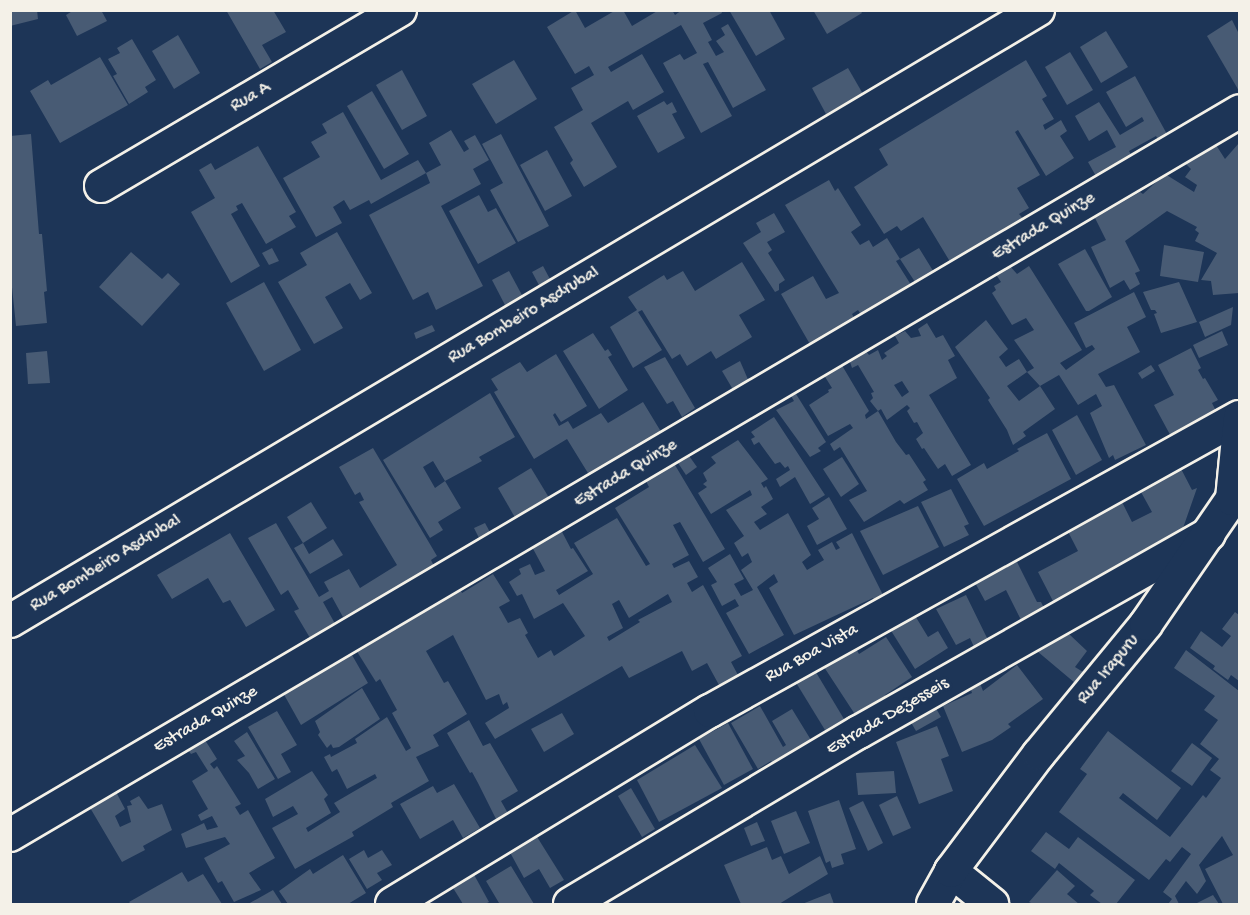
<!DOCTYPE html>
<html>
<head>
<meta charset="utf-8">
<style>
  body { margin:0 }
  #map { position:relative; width:1250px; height:915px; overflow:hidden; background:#1d3557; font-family:"Gochi Hand",sans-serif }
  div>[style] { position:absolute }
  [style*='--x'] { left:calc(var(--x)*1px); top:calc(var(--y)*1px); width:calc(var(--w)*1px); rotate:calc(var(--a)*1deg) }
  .building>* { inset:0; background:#485b74 }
  .roads { filter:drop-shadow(2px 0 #f4f1e8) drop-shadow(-2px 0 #f4f1e8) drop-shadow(0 2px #f4f1e8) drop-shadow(0 -2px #f4f1e8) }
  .minor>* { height:32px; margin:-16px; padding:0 16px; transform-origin:16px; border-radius:16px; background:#1d3557 }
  span { translate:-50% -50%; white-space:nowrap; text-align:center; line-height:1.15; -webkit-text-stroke:6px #1d3557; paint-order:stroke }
  .street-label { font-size:18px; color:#f4f1e8 }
  .frame { position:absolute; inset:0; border:12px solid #f4f1e8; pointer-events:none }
</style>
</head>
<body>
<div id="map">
  <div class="building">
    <div style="clip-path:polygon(10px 10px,37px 10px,38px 19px,10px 26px)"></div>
    <div style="clip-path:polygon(74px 10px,101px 10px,107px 21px,77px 36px,66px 15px)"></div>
    <div style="clip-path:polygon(226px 10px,273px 10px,286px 32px,262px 45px,272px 62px,260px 69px)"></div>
    <div style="clip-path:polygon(575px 10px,585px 28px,616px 10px,623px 10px,632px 26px,659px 10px,672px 10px,675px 15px,682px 10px,721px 10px,722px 13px,703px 23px,712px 40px,708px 42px,716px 56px,724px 52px,716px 41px,725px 35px,721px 28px,728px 24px,766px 90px,733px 108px,708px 62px,703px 64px,732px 116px,701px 133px,663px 63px,680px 54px,684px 60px,697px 53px,681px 25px,608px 67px,611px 72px,642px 54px,664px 92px,633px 110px,628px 101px,591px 123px,617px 167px,584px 187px,570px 163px,573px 160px,554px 127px,583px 110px,571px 88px,594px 75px,589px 66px,575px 74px,547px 27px)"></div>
    <div style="clip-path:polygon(729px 10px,769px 10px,785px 39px,756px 56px)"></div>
    <div style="clip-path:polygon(813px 10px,860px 10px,862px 13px,827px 34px)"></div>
    <div style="clip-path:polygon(1232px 20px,1239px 34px,1239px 91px,1207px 36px)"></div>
    <div style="clip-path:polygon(1106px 31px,1128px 67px,1101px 83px,1080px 47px)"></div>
    <div style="clip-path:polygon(178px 35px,200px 73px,174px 89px,152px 51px)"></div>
    <div style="clip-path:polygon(132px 39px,156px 80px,145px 87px,148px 92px,129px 104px,113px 76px,117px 74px,108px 59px,120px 53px,117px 48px)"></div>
    <div style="clip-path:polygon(1070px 52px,1093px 90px,1067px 105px,1045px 67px)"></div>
    <div style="clip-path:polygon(100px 57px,128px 105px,60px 143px,30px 91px,48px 80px,51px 85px)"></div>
    <div style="clip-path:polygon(514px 60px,537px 99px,496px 124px,472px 84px)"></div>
    <div style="clip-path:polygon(1026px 60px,1047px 96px,1042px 99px,1054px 119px,1043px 125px,1045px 130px,1061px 120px,1067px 131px,1060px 136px,1074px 158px,1046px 176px,1018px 130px,1015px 132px,1040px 175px,1017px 188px,1029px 208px,1019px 214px,1026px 222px,952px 265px,923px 217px,901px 231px,897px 226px,884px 234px,854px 187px,888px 165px,879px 149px)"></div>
    <div style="clip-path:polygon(848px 68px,863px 94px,826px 114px,812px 88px)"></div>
    <div style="clip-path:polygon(402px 70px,427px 116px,402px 130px,376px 85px)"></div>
    <div style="clip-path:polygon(1135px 76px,1168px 136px,1159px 141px,1156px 136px,1129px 151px,1133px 158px,1097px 178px,1088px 162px,1116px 147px,1107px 130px,1089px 141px,1075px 116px,1099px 102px,1120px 135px,1144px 121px,1142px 117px,1126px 127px,1106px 92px)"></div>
    <div style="clip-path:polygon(372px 91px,409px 154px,384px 169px,347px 106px)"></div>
    <div style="clip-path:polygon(664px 101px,667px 105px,672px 102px,677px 112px,672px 114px,685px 138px,658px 153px,637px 116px)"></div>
    <div style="clip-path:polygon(343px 112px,381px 180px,418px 160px,426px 173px,371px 204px,369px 200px,350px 210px,344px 200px,333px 207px,342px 223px,316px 237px,283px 178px,320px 157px,311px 142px,327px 133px,322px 124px)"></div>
    <div style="clip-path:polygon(451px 130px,464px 152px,469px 149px,464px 141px,475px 135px,489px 160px,473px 169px,481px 184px,441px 206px,483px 286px,436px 310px,428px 292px,413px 300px,369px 215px,430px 183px,426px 173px,441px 165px,429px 143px)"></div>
    <div style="clip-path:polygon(31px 134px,39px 234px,42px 234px,47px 291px,44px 292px,47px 323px,16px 326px,10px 268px,10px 136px)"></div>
    <div style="clip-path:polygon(501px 134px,549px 226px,518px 242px,490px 190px,503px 183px,482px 144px)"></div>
    <div style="clip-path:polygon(1239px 143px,1239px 293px,1213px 295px,1211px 281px,1201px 280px,1217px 253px,1195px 241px,1199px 233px,1195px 230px,1197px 227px,1167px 211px,1125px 241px,1140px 271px,1135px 273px,1140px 284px,1130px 290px,1124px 280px,1110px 288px,1091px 247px,1106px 240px,1095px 218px,1140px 192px,1143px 194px,1165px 174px,1194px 192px,1197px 185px,1185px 177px,1191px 169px,1184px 162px,1216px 145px,1225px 159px)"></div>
    <div style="clip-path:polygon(258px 146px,296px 212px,289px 216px,296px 227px,266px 244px,242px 203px,236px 206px,238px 210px,231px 214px,260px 266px,231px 283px,191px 212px,215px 198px,199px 170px,211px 163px,215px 170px)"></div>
    <div style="clip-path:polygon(547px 150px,572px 196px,545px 211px,520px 165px)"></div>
    <div style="clip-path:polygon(829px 180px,835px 191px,838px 188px,861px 225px,851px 232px,860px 245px,869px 240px,873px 247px,887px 238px,900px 259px,919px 248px,935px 274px,917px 285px,900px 259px,896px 261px,913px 288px,862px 316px,858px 310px,852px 314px,856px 321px,811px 346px,781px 294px,813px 276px,826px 299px,839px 293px,785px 205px)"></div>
    <div style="clip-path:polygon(479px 195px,488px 212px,496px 208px,516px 243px,478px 264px,449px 211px)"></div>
    <div style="clip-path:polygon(774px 213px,785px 232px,767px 242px,772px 250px,768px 253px,785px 280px,779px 284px,779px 290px,775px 292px,743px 243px,761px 232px,756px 223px)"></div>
    <div style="clip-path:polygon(337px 232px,372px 293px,360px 300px,350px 283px,325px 297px,343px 328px,314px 344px,278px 282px,307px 265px,300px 253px)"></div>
    <div style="clip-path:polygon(1164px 245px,1204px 252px,1198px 282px,1160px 276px)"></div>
    <div style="clip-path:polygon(272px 248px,279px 261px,269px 265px,262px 253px)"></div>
    <div style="clip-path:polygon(1085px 249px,1112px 297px,1089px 311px,1086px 311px,1058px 264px)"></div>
    <div style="clip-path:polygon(131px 252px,162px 279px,168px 273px,180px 284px,142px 326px,99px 287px)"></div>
    <div style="clip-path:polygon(742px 262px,765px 300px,739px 315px,752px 337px,716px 359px,711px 351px,687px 366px,680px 354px,672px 359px,642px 310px,638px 312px,662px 350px,633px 368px,610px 327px,637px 310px,628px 297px,664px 275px,667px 280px,683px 271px,695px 291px)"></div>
    <div style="clip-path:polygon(1009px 265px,1017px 274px,1029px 266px,1082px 350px,1060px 363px,1066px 370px,1095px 349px,1092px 345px,1086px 348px,1074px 323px,1134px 292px,1146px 317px,1127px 327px,1140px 352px,1098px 374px,1106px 387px,1114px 385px,1146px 445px,1115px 460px,1113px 455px,1109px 458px,1090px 413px,1102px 406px,1096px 394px,1078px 405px,1059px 375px,1040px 386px,1055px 409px,1023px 432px,1026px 436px,1013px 445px,1007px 430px,988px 400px,990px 398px,955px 347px,986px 320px,1008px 349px,999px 357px,1006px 367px,1019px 359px,1027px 372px,1007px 386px,1019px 401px,1040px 386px,1027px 372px,1034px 368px,1014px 340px,1034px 330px,1026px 318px,1012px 325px,992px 293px,996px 290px,994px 286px,1001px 282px,995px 273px)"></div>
    <div style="clip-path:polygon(543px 266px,551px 281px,540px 287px,532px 272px)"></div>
    <div style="clip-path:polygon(509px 271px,523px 297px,506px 307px,492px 280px)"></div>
    <div style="clip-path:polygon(264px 282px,301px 350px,264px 371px,226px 303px)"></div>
    <div style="clip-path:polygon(1179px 282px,1197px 322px,1161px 333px,1154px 314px,1157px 313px,1155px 310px,1151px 310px,1143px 292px)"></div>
    <div style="clip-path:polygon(1233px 307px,1231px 325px,1205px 337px,1199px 322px)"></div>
    <div style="clip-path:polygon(evenodd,927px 323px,936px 338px,943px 335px,955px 356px,948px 360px,957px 378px,929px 395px,971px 465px,952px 476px,945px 464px,938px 469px,924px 448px,922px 449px,916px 439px,923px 433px,917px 422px,914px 423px,907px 411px,910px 408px,907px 405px,887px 420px,881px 409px,878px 411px,870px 401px,873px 398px,871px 393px,874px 392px,858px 365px,852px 368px,849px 359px,865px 350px,869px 355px,878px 350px,882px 360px,887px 356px,884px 353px,899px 343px,895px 336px,905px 331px,911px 338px,921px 336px,918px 329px,927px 323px,902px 381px,909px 392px,902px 397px,894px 385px,902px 381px)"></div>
    <div style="clip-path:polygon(432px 325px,435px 331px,416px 339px,414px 333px)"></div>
    <div style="clip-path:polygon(1222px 331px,1228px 345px,1199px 358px,1193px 345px)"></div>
    <div style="clip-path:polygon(593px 333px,605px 351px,608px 349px,612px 355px,608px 357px,628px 390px,599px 409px,563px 351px)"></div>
    <div style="clip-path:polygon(1191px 348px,1201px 368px,1198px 370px,1203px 379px,1205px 378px,1218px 400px,1212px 403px,1219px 417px,1174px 442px,1154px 405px,1174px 395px,1158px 365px)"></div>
    <div style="clip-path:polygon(47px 351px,50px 383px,28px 384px,26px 353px)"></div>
    <div style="clip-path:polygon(556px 354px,587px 406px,561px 422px,555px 413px,553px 415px,559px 426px,568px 421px,573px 429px,601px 413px,608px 423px,643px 402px,663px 435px,591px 478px,567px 439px,534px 459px,494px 392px,498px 390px,491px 379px,520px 362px,527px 372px)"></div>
    <div style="clip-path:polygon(665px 357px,695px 408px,682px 417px,673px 401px,667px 404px,644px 367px)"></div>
    <div style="clip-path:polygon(740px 361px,750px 384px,735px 393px,722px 371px)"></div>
    <div style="clip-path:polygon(840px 362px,869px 411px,865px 415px,866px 419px,878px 411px,896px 442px,906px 455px,909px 454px,926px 480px,923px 482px,928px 490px,904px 504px,900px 500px,864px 522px,849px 500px,867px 491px,840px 447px,834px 451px,830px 444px,853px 428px,850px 424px,828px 436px,809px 405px,829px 392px,828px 390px,832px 388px,822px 372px)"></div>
    <div style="clip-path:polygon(1151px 365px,1155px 371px,1142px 379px,1138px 373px)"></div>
    <div style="clip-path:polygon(490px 393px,515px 437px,479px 457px,482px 461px,445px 481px,433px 461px,423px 467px,435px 488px,445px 481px,461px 508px,438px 522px,443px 530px,430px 538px,383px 460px)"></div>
    <div style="clip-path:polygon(796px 394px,826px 442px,818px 448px,821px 451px,810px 457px,776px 410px,794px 401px,791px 396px)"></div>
    <div style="clip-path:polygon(1077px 415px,1102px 460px,1076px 475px,1052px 430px)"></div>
    <div style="clip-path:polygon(774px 417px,825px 495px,810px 504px,795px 477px,780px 487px,776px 479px,790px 470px,788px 466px,785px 468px,780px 462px,775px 464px,759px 442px,754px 445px,751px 439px,755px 437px,751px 432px)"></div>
    <div style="clip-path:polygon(1047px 433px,1071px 479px,984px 526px,957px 479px,984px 463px,987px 469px,1019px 451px,1017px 449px)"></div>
    <div style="clip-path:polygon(738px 440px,768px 479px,761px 483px,764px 488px,766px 486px,773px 499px,761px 507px,767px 514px,754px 522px,760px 530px,788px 513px,811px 555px,802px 562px,807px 570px,824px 560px,818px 550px,832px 542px,836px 550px,840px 548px,836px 542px,852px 533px,884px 597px,875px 602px,873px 598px,794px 635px,769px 588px,778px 582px,774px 574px,757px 587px,784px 635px,749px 654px,726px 613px,739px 606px,735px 599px,722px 606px,711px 585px,717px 582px,708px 568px,730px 554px,744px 579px,734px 584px,741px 596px,753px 590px,741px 570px,752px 562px,748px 553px,742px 557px,734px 543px,744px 536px,726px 510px,752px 495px,750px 490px,711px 514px,698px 493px,707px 487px,703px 484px,707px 481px,703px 473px,716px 463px,711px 457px)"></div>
    <div style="clip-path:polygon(373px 448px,437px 556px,431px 560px,436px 570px,372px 608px,369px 603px,343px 617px,332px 597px,323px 602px,338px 629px,313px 643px,294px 611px,299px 609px,288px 590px,281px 595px,248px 538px,276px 523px,319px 597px,329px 591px,324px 582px,349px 569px,360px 588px,397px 565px,359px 502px,364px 500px,360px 492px,355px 495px,339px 467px)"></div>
    <div style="clip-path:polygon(687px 453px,697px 467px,686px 475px,676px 460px)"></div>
    <div style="clip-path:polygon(842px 457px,859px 484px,841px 497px,823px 469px)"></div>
    <div style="clip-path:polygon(evenodd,672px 460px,725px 549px,703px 562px,680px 522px,673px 525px,689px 555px,672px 564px,674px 568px,689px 561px,698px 577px,687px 583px,692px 592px,703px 585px,742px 656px,731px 662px,738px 675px,719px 685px,707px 663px,692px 671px,682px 651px,629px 678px,622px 666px,495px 739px,485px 723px,509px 708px,507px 702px,503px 705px,499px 694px,486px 700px,453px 635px,426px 651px,444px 683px,448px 681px,467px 714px,433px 735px,439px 746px,416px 757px,429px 781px,391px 803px,393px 807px,352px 832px,354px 836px,295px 869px,272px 828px,298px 814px,293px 806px,273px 817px,265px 799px,312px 771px,328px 795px,324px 799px,331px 813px,306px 828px,308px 832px,340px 812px,334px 803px,377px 778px,375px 774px,347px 789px,337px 769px,332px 772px,324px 757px,330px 754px,331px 757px,357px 743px,355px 739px,387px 717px,406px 751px,411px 748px,392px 713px,397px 710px,380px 679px,376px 682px,356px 650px,458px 585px,462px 593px,493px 574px,510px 601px,499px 607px,508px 623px,520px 618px,528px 633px,525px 635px,538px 658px,551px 650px,554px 656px,585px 636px,563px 603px,534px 619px,522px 594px,517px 596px,509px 582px,521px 574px,519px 569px,530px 564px,535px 575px,545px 571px,531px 545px,560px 528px,571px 549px,573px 548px,588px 571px,556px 590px,559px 595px,593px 574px,574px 543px,617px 518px,646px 566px,650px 564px,615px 508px,649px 487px,644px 477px,672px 460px,668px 594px,672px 602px,638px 620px,640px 622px,609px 641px,607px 637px,623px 628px,612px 604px,619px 600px,629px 618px,668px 594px)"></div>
    <div style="clip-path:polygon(1177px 461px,1192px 490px,1197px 488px,1182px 531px,1168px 542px,1054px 603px,1038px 572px,1078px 551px,1062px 520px,1117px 492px,1132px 522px,1152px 512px,1136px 483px)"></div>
    <div style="clip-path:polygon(531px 468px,551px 501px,517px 521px,498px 488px)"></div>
    <div style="clip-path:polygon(951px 489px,969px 524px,964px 526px,969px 535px,944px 547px,921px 502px)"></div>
    <div style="clip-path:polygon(829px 497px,847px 529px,817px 545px,807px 526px,819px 519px,812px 508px)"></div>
    <div style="clip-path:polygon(311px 502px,327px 528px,303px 543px,287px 517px)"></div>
    <div style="clip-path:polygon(918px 506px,939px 547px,883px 575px,860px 531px)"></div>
    <div style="clip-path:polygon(485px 523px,491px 534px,480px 540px,474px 528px)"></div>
    <div style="clip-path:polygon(230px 533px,275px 610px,246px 627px,230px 600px,223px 603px,208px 578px,172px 599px,157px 575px)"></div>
    <div style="clip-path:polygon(333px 539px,343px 555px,310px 574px,294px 548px,303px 543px,309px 554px)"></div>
    <div style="clip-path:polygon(1006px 561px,1008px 566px,1017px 562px,1037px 602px,1041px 602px,1044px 608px,1021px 620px,1006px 590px,985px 601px,973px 579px)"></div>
    <div style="clip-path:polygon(966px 595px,988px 640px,974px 647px,970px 638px,956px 645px,936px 609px)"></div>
    <div style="clip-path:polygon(1235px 612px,1239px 615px,1239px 681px,1231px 675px,1228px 680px,1213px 669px,1215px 666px,1190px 648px,1201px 631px,1222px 647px,1231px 636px,1222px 629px)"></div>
    <div style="clip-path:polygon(914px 614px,928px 637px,938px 631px,948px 648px,915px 669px,890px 629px)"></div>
    <div style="clip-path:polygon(1085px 621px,1069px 634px,1087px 651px,1075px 667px,1083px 672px,1075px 683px,1031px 646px)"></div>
    <div style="clip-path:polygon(886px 637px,912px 677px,885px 695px,888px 699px,858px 719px,824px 667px,855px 647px,859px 654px)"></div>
    <div style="clip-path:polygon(1186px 650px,1239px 691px,1239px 904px,1223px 904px,1205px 869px,1233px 855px,1222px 836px,1199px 865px,1206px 881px,1197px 894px,1186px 881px,1175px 896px,1179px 904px,1168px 904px,1172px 899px,1163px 892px,1191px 854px,1182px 847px,1170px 862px,1166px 859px,1149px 880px,1059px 812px,1087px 774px,1080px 769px,1108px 731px,1181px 788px,1157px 820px,1123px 793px,1119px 798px,1170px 837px,1203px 795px,1206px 798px,1221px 778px,1210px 770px,1219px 759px,1200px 744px,1218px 720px,1204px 710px,1215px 696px,1174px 668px)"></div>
    <div style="clip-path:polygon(352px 655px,368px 683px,301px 725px,282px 691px,316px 668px,318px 673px)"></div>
    <div style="clip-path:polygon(1017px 665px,1043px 699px,1008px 724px,1011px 727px,992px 740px,962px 752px,943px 706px,972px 693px,969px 684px,978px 678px,983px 691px)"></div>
    <div style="clip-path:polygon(814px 669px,844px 719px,825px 730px,795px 681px)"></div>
    <div style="clip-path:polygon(362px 688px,380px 719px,339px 747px,333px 748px,331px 744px,327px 748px,318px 735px,320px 732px,315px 721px)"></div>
    <div style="clip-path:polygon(934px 705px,941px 717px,916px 731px,909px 719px)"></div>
    <div style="clip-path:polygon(760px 706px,783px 747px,786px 745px,772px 721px,792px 709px,811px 740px,799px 747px,803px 753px,777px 769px,771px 761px,758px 769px,731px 723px)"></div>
    <div style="clip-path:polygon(277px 711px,297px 745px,281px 754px,291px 772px,278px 779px,248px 727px)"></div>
    <div style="clip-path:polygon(562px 713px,574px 734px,544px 752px,531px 729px)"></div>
    <div style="clip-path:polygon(469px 720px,483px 746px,490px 743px,518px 791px,501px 801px,510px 817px,498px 823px,478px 783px,472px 772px,470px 773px,447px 733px)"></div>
    <div style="clip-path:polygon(728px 723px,753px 769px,724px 785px,699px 739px)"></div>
    <div style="clip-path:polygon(937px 726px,949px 756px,941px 759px,953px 791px,919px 804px,896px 742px)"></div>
    <div style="clip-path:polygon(247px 732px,275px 779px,258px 789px,249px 773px,237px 760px,245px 756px,234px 741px)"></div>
    <div style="clip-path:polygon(205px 740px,217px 759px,210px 764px,214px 769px,217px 766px,241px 804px,235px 807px,240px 815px,248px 810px,275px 858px,249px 873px,261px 890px,234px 902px,222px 881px,218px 883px,204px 858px,230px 844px,225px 837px,186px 848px,181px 834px,204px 823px,207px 830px,218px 827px,212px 816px,201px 821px,198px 815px,208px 809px,192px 781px,208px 771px,196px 752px,191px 754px,188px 750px)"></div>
    <div style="clip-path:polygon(1192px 743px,1212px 758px,1192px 786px,1171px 771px)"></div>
    <div style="clip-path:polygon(695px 745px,722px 788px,659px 822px,637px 780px)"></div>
    <div style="clip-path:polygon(894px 771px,896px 793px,858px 795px,856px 773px)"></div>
    <div style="clip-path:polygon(454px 784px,480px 828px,463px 838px,453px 820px,420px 839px,400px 804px,433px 786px,437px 793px)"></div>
    <div style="clip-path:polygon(631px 788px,655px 829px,642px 837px,618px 796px)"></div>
    <div style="clip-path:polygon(115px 790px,125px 809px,115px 816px,120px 827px,131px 822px,127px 806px,132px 805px,130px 801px,139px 796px,148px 809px,162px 804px,172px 830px,143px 846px,145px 850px,122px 862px,89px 806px)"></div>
    <div style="clip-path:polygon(897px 796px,911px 828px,893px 836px,879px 805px)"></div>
    <div style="clip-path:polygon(839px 800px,856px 849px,841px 854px,844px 864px,832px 868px,830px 861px,826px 863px,808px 811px)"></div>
    <div style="clip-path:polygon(863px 801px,883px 843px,868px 851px,849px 808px)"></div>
    <div style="clip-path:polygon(796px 811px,810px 843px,784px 854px,771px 821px)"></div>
    <div style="clip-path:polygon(757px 822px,765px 841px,751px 846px,744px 828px)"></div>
    <div style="clip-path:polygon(534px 832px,564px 880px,550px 888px,539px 869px,524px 878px,507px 847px)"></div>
    <div style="clip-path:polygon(1046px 832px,1069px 849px,1078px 837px,1135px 880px,1116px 904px,1102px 904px,1090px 895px,1094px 891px,1059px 863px,1055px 869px,1031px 851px)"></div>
    <div style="clip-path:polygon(767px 847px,772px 860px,781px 856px,789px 874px,820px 856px,828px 874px,779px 904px,741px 904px,724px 865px)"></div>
    <div style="clip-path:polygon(364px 850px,368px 858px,382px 850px,392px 865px,377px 873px,382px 880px,367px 889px,349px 859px)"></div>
    <div style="clip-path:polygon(343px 855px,366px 893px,348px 904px,288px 904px,279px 891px,310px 869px,313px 874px)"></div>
    <div style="clip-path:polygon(511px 866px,534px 904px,495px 904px,499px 903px,486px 881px)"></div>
    <div style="clip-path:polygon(1057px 870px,1075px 886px,1067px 894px,1079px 904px,1033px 904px,1029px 902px)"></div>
    <div style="clip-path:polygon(472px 871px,489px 902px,485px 904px,463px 904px,450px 883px)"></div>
    <div style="clip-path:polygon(182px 872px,188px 882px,203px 874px,222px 904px,131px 904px,129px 902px)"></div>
    <div style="clip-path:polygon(273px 890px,282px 904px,248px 904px)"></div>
    <div style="clip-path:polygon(830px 893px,834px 904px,802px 904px)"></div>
    <div style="clip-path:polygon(1213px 895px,1219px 904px,1195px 904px)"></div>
  </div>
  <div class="roads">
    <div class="minor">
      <div style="--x:101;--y:186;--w:347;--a:-30.5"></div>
      <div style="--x:10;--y:621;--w:1196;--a:-30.73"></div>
      <div style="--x:10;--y:835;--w:1427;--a:-30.48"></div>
      <div style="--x:951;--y:871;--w:53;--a:38.8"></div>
      <div style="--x:392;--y:904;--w:372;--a:-31.3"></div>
      <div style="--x:710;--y:711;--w:605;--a:-29.06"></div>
      <div style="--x:570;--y:904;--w:336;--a:-30.8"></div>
      <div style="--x:859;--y:732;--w:402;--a:-29.5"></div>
      <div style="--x:933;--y:904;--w:38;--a:-61"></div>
      <div style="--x:951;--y:871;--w:146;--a:-53.1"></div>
      <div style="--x:1039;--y:754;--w:168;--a:-50.5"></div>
      <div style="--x:1146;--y:624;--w:152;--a:-55.5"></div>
      <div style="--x:1232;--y:499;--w:82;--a:-84.4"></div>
    </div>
  </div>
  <div class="street-label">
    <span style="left:251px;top:98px;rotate:-30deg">Rua A</span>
    <span style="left:1044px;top:227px;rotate:-31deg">Estrada Quinze</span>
    <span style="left:524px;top:316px;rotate:-31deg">Rua Bombeiro Asdrubal</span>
    <span style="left:626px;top:474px;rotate:-31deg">Estrada Quinze</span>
    <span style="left:106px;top:564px;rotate:-31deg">Rua Bombeiro Asdrubal</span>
    <span style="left:812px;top:654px;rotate:-29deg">Rua Boa Vista</span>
    <span style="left:1109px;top:670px;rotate:-50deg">Rua Irapuru</span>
    <span style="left:888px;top:717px;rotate:-30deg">Estrada Dezesseis</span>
    <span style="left:206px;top:720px;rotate:-30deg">Estrada Quinze</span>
  </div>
  <div class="frame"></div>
</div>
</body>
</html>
